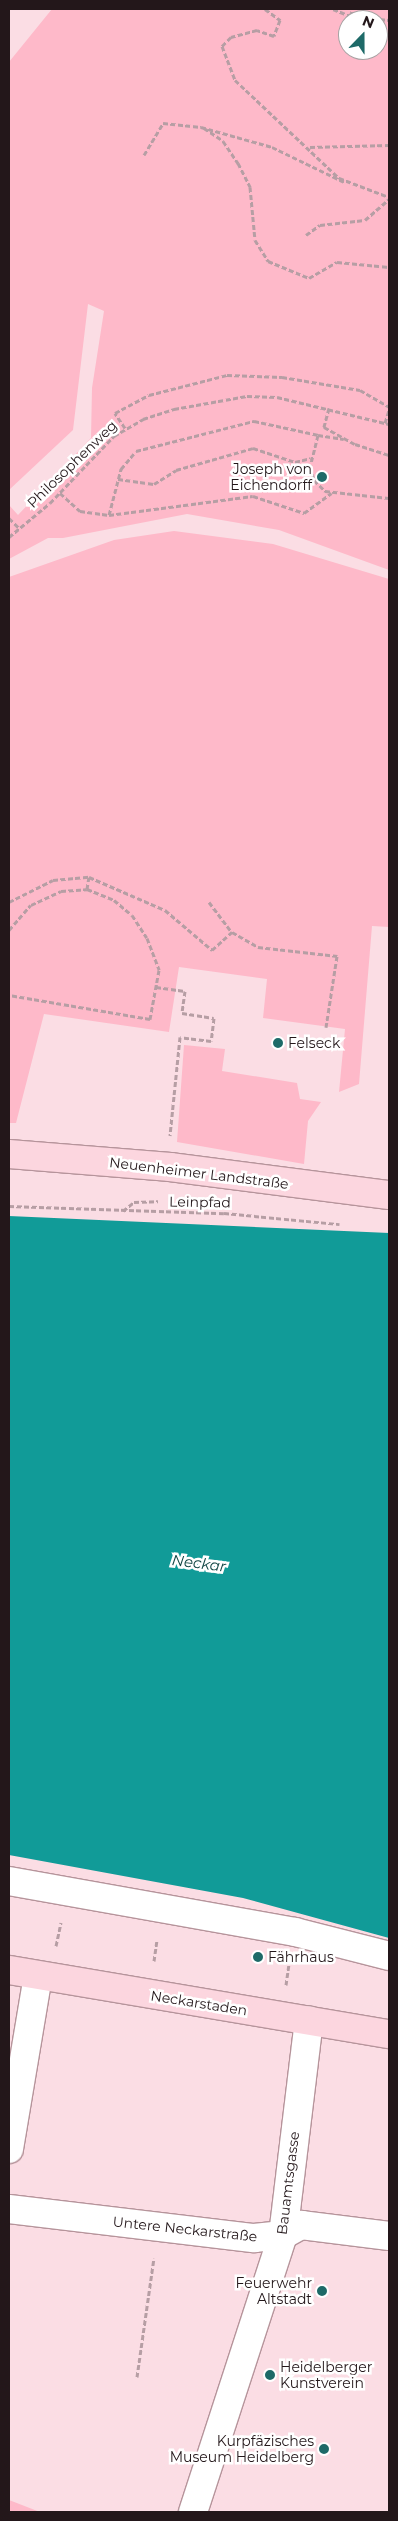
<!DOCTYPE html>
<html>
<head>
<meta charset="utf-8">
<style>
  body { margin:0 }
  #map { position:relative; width:398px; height:2521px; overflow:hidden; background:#fbdde4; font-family:Montserrat,sans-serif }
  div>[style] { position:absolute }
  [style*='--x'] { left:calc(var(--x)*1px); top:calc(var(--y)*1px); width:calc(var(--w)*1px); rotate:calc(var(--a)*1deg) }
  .green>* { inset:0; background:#feb9c9 }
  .water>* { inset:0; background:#119b98 }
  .path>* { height:3px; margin-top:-1.5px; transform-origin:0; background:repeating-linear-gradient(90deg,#b69ea4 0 5px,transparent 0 7.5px) }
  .roads { filter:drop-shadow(1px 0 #b6949b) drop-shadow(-1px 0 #b6949b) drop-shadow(0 1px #b6949b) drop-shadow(0 -1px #b6949b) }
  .minor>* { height:28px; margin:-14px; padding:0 14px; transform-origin:14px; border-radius:14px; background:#fff }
  .major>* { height:28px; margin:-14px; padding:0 14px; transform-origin:14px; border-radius:14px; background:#fcd6df }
  .dots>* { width:14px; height:14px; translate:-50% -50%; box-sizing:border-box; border:2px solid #fff; border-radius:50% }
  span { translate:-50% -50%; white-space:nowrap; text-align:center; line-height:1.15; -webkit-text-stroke:5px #fff; paint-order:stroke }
  .street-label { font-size:14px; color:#23171a }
  .poi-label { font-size:14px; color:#23171a }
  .right { translate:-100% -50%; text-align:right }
  .left { translate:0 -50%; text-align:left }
  .water-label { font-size:15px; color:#124745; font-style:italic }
  .frame { position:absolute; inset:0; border:10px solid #23171a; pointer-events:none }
  .north { position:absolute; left:338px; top:10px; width:50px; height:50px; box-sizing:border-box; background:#fff; border:1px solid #a7a2a3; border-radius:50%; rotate:22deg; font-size:14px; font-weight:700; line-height:20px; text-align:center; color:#23171a }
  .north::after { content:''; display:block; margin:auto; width:18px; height:22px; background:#1e6a68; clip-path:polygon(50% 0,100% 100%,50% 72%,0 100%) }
</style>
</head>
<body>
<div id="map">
  <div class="green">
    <div style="clip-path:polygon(evenodd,52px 9px,389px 9px,389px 570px,279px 530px,187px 514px,63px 538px,48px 538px,9px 559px,9px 505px,18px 515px,91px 438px,92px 388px,104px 311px,88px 304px,73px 430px,9px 490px,9px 62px,52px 9px,348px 20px,378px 20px,378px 50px,348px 50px,348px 20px)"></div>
    <div style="clip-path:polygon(174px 531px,273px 544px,389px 579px,389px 927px,372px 926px,359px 1084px,339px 1092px,345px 1029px,263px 1018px,267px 979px,179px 967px,169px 1032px,44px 1014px,16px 1123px,9px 1123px,9px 577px,114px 540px)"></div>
    <div style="clip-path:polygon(184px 1045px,225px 1049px,222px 1071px,297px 1083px,300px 1099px,321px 1102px,308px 1121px,304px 1164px,177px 1142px)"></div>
    <div style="clip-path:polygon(9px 2500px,40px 2512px,9px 2512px)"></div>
  </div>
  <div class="water">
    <div style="clip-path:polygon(9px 1216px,389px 1233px,389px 1938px,243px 1898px,9px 1855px)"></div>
  </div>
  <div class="path">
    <div style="--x:265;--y:9;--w:19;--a:36"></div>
    <div style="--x:280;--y:20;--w:17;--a:111"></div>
    <div style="--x:274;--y:36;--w:18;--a:-161"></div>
    <div style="--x:257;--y:30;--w:27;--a:165"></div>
    <div style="--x:231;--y:37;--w:13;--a:135"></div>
    <div style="--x:222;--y:46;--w:36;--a:69"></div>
    <div style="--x:235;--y:80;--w:143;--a:43.3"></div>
    <div style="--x:339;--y:178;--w:53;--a:20.8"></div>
    <div style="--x:333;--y:9;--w:18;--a:22"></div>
    <div style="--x:350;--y:16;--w:39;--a:6"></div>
    <div style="--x:350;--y:16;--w:8;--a:-67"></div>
    <div style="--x:204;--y:128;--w:23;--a:34"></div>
    <div style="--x:223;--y:141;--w:27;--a:56"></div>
    <div style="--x:238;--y:163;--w:27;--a:63"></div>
    <div style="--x:250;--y:187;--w:53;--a:84.6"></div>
    <div style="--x:255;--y:240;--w:25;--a:58"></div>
    <div style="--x:268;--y:261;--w:44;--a:22.5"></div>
    <div style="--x:309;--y:278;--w:32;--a:-30"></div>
    <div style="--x:337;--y:262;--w:52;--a:5.5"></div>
    <div style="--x:310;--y:147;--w:79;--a:-1.5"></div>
    <div style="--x:144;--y:155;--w:37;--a:-59"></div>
    <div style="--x:163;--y:123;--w:38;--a:6"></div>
    <div style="--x:201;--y:127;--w:74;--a:15.7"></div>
    <div style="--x:272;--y:147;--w:80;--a:25.9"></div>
    <div style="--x:306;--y:235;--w:17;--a:-36"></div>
    <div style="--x:320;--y:225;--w:45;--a:-6.3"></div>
    <div style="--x:365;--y:220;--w:32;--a:-41"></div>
    <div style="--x:329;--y:408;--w:20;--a:105"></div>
    <div style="--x:324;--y:427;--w:35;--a:29"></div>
    <div style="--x:355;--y:444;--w:36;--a:18"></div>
    <div style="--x:385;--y:423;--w:14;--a:-73"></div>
    <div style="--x:125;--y:428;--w:18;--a:-124"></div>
    <div style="--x:115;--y:413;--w:38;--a:-28"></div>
    <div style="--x:149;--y:395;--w:81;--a:-14.4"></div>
    <div style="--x:227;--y:375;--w:55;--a:2.1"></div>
    <div style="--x:282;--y:377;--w:79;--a:9.5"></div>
    <div style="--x:360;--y:390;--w:34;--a:30"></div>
    <div style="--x:318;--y:435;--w:26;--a:9"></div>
    <div style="--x:118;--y:479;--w:36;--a:8"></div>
    <div style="--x:154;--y:484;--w:26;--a:-32"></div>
    <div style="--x:176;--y:470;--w:80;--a:-15.9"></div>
    <div style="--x:253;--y:448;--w:44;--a:18.4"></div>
    <div style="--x:295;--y:462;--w:16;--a:-14"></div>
    <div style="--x:60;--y:493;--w:27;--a:42"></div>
    <div style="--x:80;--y:511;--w:29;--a:8"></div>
    <div style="--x:109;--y:515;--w:145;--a:-7.5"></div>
    <div style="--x:253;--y:496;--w:54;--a:18.4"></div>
    <div style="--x:304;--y:513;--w:34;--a:-36"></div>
    <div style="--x:109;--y:515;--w:48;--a:-75.4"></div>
    <div style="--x:121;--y:469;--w:23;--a:-50"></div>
    <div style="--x:136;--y:451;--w:122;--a:-14.3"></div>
    <div style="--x:254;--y:421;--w:66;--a:12.3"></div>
    <div style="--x:318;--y:435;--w:33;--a:104"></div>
    <div style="--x:310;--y:467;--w:14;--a:73"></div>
    <div style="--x:314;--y:480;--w:16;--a:45"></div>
    <div style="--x:325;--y:491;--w:64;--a:6.2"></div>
    <div style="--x:9;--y:518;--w:14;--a:45"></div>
    <div style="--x:9;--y:537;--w:53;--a:-39.7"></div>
    <div style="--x:50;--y:503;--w:93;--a:-46.3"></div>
    <div style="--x:114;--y:436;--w:34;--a:-30"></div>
    <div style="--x:143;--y:419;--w:33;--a:-18"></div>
    <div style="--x:174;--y:409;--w:74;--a:-10.1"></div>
    <div style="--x:247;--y:396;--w:30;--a:2"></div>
    <div style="--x:277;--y:397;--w:115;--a:13.6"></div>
    <div style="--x:87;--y:889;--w:12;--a:-81"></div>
    <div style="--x:9;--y:902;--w:49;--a:-26.6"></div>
    <div style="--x:53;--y:880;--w:36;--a:-5"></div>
    <div style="--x:89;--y:877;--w:83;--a:23.5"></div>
    <div style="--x:165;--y:910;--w:62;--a:40.4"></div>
    <div style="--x:212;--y:950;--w:27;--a:-42"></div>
    <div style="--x:209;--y:902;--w:38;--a:53"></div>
    <div style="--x:232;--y:932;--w:30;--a:30"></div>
    <div style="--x:258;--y:947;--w:80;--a:6.5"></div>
    <div style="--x:337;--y:956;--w:72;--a:98.8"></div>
    <div style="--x:9;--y:930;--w:33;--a:-49"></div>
    <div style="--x:31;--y:905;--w:33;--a:-25"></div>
    <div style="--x:61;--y:891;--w:26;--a:-4"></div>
    <div style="--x:87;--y:889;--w:29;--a:22"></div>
    <div style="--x:114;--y:900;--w:23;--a:40"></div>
    <div style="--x:132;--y:915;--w:27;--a:57"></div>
    <div style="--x:147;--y:938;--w:34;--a:69"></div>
    <div style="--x:159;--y:970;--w:50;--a:100.4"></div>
    <div style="--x:150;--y:1019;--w:143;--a:-170.3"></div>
    <div style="--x:156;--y:987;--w:29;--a:8"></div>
    <div style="--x:185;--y:991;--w:22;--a:98"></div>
    <div style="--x:182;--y:1013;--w:32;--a:9"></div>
    <div style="--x:214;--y:1018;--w:23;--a:97"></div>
    <div style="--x:211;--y:1041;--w:31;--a:-173"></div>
    <div style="--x:180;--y:1037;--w:99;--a:95.8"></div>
    <div style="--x:9;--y:1206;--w:215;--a:1.9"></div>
    <div style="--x:224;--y:1213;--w:116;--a:5.5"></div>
    <div style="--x:123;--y:1211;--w:14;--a:-39"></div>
    <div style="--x:134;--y:1202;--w:24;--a:-2"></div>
    <div style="--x:56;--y:1946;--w:24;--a:-78"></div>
    <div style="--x:154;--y:1961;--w:21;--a:-82"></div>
    <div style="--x:286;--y:1985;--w:21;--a:-82"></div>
    <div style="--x:137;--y:2377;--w:120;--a:-81.9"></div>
  </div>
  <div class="roads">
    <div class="minor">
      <div style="--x:9;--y:1881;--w:291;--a:10.1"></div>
      <div style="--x:295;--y:1932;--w:97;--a:14.3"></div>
      <div style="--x:9;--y:2149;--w:175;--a:-80.5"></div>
      <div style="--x:9;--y:2209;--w:247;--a:6.8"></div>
      <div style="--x:254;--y:2238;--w:29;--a:-6"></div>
      <div style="--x:283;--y:2235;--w:21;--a:-29"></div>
      <div style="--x:301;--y:2225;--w:89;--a:7.1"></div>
      <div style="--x:193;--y:2512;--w:291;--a:-72"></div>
      <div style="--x:283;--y:2235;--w:216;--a:-83.1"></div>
    </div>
    <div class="major">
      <div style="--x:9;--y:1154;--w:162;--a:4.6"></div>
      <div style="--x:170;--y:1167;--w:221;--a:7.3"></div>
      <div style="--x:9;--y:1970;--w:385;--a:9.6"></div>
    </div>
  </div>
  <div class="dots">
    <div style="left:322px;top:477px;background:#1e6a68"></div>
    <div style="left:278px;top:1043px;background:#1e6a68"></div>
    <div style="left:258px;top:1957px;background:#1e6a68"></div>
    <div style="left:322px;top:2291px;background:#1e6a68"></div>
    <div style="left:270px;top:2375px;background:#1e6a68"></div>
    <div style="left:324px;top:2449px;background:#1e6a68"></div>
  </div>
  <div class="street-label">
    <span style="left:72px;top:464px;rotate:-44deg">Philosophenweg</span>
    <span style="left:199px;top:1173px;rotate:7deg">Neuenheimer Landstraße</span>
    <span style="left:200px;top:1202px;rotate:1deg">Leinpfad</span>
    <span style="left:199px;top:2003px;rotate:9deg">Neckarstaden</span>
    <span style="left:288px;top:2183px;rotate:-83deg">Bauamtsgasse</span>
    <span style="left:185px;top:2229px;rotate:6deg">Untere Neckarstraße</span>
  </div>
  <div class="poi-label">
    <span class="right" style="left:312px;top:477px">Joseph von<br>Eichendorff</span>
    <span class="left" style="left:288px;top:1043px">Felseck</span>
    <span class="left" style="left:268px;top:1957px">Fährhaus</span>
    <span class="right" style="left:312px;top:2291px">Feuerwehr<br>Altstadt</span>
    <span class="left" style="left:280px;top:2375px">Heidelberger<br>Kunstverein</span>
    <span class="right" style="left:314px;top:2449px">Kurpfäzisches<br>Museum Heidelberg</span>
  </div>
  <div class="water-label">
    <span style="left:199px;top:1563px;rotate:7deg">Neckar</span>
  </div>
  <div class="frame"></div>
  <div class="north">N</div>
</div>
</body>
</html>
